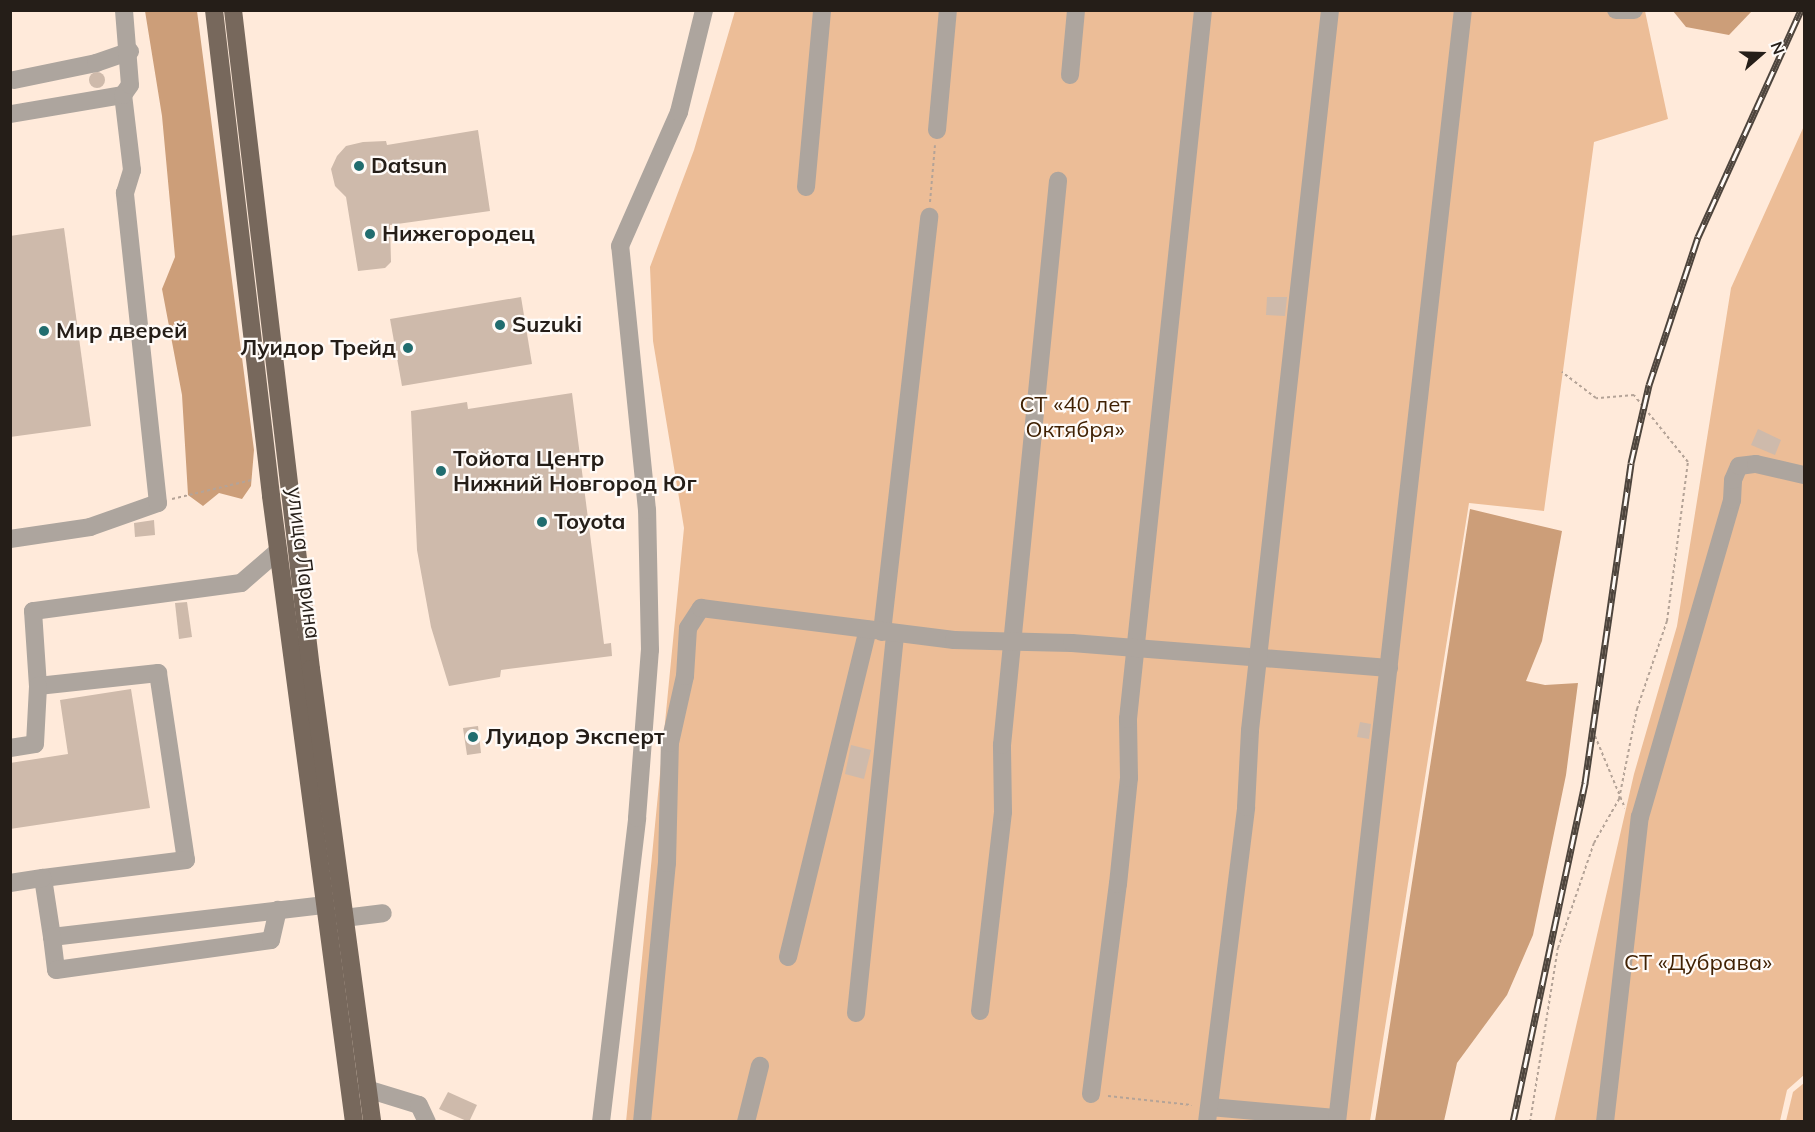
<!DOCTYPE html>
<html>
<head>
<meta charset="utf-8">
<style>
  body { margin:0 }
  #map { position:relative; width:1815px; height:1132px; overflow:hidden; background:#ffeada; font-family:Mulish,sans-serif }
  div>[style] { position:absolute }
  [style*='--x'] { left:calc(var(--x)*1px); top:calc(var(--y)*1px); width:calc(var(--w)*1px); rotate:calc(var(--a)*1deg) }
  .green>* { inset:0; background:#ecbd97 }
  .forest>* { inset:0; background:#cc9e79 }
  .building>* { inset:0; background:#cebaab }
  .round { border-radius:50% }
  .path>* { height:2px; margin-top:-1px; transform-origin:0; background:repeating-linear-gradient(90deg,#b4a397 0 3px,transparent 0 6px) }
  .minor>* { height:18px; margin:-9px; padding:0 9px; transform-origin:9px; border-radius:9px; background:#ada59e }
  .major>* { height:18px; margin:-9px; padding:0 9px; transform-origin:9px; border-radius:9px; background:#77685c }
  .rail>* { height:7px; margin-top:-3.5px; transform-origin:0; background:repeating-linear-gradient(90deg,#fffbf8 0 14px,#4e453d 0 28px); box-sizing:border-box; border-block:2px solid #4e453d }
  .dots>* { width:16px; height:16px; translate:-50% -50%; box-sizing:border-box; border:3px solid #fffbf8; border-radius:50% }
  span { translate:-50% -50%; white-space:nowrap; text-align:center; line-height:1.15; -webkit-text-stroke:4.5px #fffbf8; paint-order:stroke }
  .poi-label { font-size:22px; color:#251e18; font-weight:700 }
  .left { translate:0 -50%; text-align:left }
  .right { translate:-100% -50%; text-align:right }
  .park-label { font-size:22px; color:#402103 }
  .street-label { font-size:22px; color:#251e18 }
  .frame { position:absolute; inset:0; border:12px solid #251e18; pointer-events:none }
  .north { position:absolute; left:1731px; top:24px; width:60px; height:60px; -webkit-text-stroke:4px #fffbf8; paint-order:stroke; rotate:70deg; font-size:16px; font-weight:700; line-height:24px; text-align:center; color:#251e18 }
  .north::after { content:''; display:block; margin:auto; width:21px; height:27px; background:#251e18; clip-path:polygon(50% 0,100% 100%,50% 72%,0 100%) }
</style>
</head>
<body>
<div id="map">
  <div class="green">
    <div style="clip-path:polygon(735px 11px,1645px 11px,1668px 119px,1594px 142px,1544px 511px,1469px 503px,1370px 1121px,626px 1122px,684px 528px,653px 341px,650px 267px,694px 150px)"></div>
    <div style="clip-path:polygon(1804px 126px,1804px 1075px,1787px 1090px,1780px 1121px,1554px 1122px,1634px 774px,1677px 626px,1731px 288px)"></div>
    <div style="clip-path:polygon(1804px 1083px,1804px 1121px,1786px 1121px,1793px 1092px)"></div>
  </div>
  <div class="forest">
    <div style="clip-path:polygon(145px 11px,197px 11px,254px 450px,251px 486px,242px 499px,219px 493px,203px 506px,188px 495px,182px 395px,162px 289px,175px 257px,162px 116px)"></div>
    <div style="clip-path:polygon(1673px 11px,1752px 11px,1729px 35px,1686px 27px)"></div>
    <div style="clip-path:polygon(1470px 509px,1562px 531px,1542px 641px,1526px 681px,1545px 685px,1578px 683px,1566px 775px,1533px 935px,1507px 995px,1457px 1063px,1444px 1121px,1375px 1121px)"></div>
  </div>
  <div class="building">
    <div class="round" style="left:89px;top:72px;width:16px;height:16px"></div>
    <div style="clip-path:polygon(478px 130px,490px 211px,390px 225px,391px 262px,385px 268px,358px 271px,346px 197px,335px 186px,331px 169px,337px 156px,346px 146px,363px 142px,386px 141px,387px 145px)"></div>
    <div style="clip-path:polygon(64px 228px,91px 426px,10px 437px,10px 236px)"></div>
    <div style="clip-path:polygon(521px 297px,532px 364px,402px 386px,390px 319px)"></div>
    <div style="clip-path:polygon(1267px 297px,1287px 297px,1285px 316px,1266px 315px)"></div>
    <div style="clip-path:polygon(572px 393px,604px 644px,611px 643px,612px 656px,501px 670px,500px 677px,449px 686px,431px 627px,417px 550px,411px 411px,467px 402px,468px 409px)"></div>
    <div style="clip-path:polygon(1758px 429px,1781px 440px,1775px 455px,1751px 445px)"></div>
    <div style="clip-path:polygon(154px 520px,155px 535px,135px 537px,134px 523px)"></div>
    <div style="clip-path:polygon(187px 602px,192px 637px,179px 639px,175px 603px)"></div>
    <div style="clip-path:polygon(131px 689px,150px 808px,10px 829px,10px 763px,68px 754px,60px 700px)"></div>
    <div style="clip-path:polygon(1360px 722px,1371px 724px,1369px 739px,1357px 737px)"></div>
    <div style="clip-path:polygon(478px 726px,481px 753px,467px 755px,463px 728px)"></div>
    <div style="clip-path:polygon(851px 745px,871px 750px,864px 779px,845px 774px)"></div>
    <div style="clip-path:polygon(448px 1092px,477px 1105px,469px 1122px,439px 1109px)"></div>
  </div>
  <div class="path">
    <div style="--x:930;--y:202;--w:57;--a:-85"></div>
    <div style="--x:172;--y:499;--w:82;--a:-13.4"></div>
    <div style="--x:1595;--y:736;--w:78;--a:67.4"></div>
    <div style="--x:1108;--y:1096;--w:84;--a:6.1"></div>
    <div style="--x:1530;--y:1122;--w:176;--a:-80.9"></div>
    <div style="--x:1558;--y:948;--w:111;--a:-71.1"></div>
    <div style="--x:1594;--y:843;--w:51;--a:-60.4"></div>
    <div style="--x:1619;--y:799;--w:92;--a:-78.7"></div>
    <div style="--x:1637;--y:709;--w:93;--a:-71.2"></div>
    <div style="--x:1667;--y:621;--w:160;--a:-82.5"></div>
    <div style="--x:1688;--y:462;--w:86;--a:-128.9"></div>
    <div style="--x:1634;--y:395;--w:38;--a:175"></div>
    <div style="--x:1596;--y:398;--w:43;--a:-142.6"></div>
  </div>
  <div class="minor">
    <div style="--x:1616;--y:10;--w:18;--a:0"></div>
    <div style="--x:1070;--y:75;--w:65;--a:-84.7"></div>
    <div style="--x:14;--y:80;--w:84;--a:-11.7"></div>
    <div style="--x:96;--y:63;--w:36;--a:-19"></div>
    <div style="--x:11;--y:114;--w:114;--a:-9.6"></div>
    <div style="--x:937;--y:130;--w:121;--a:-84.8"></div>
    <div style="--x:806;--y:187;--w:178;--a:-84.8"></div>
    <div style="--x:10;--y:539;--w:81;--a:-8.5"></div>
    <div style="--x:90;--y:527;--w:72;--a:-19.4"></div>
    <div style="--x:158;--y:503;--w:312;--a:-96.1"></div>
    <div style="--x:125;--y:193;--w:24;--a:-73"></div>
    <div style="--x:132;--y:170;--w:76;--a:-96.8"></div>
    <div style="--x:123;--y:95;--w:12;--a:-55"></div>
    <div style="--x:130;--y:85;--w:75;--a:-94.6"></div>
    <div style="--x:278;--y:551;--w:49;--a:139.1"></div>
    <div style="--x:241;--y:583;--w:210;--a:172.3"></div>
    <div style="--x:33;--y:611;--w:75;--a:86.2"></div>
    <div style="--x:38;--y:686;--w:121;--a:-6.2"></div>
    <div style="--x:158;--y:673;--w:189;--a:81.5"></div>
    <div style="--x:186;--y:860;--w:144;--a:172.8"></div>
    <div style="--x:43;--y:878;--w:60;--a:81.3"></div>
    <div style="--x:52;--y:937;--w:275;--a:-6.7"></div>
    <div style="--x:882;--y:632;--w:418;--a:-83.5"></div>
    <div style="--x:10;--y:748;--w:25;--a:-9"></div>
    <div style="--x:35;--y:744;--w:58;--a:-87"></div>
    <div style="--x:10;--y:883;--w:33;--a:-9"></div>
    <div style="--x:344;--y:918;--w:39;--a:-7"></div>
    <div style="--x:52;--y:937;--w:33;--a:83"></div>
    <div style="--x:56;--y:970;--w:217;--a:-7.9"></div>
    <div style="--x:271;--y:940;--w:31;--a:-77"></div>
    <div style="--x:788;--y:957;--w:337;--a:-76.3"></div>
    <div style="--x:980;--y:1011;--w:200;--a:-83.4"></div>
    <div style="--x:1003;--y:812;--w:67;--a:-90.9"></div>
    <div style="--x:1002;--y:745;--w:567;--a:-84.33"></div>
    <div style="--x:856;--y:1013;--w:382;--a:-84.1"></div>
    <div style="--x:367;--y:1089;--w:54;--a:17.1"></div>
    <div style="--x:419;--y:1105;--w:19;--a:65"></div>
    <div style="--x:1091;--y:1094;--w:212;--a:-82.7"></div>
    <div style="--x:1118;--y:884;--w:107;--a:-84.1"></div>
    <div style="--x:1129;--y:778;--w:59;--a:-91"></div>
    <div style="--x:1128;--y:719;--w:713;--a:-83.96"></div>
    <div style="--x:1210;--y:1107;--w:126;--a:5"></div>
    <div style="--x:601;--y:1122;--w:306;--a:-83.2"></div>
    <div style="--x:637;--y:818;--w:169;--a:-85.6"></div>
    <div style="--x:650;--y:650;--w:140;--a:-91.2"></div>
    <div style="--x:647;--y:510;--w:265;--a:-95.8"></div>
    <div style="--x:620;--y:246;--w:146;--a:-66.2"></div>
    <div style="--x:679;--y:112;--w:105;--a:-76.2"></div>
    <div style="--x:642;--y:1122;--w:260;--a:-84.5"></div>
    <div style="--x:667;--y:863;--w:120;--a:-88.6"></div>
    <div style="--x:670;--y:743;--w:69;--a:-77.4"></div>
    <div style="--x:685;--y:676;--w:48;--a:-86.4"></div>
    <div style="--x:688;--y:628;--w:24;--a:-57"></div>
    <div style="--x:701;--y:608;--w:255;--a:7.2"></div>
    <div style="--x:954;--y:640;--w:118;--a:1.5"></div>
    <div style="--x:1072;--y:643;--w:318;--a:4.5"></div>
    <div style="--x:746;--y:1122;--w:58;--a:-76"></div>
    <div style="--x:1207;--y:1122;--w:317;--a:-82.9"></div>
    <div style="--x:1246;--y:807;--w:77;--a:-87"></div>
    <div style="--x:1250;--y:730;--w:724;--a:-83.66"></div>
    <div style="--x:1337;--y:1122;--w:1119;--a:-83.54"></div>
    <div style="--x:1605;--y:1122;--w:307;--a:-83.5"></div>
    <div style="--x:1640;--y:817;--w:330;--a:-73.8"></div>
    <div style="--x:1732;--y:500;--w:20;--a:-87"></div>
    <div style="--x:1733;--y:480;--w:15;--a:-67"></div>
    <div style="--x:1739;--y:466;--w:17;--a:-7"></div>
    <div style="--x:1756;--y:464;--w:49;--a:12.9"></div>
  </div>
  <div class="major">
    <div style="--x:214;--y:10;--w:489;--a:83.3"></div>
    <div style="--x:271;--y:496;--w:631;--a:82.45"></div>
    <div style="--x:233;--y:10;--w:664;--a:83.25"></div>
    <div style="--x:311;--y:669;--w:457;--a:82.3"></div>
  </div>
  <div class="rail">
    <div style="--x:1513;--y:1122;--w:347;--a:-78"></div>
    <div style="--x:1585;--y:783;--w:323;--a:-81.8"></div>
    <div style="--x:1631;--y:463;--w:80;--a:-77"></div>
    <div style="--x:1649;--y:385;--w:156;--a:-71.7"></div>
    <div style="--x:1698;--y:237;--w:249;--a:-65.6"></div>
  </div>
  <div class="dots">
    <div style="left:359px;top:166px;background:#216d6f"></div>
    <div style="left:370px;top:234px;background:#216d6f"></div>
    <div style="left:500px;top:325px;background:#216d6f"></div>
    <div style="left:44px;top:331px;background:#216d6f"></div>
    <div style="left:408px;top:348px;background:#216d6f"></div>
    <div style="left:441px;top:471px;background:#216d6f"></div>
    <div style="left:542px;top:522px;background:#216d6f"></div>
    <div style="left:473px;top:737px;background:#216d6f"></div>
  </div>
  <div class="poi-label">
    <span class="left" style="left:371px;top:166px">Datsun</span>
    <span class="left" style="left:382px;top:234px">Нижегородец</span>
    <span class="left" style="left:512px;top:325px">Suzuki</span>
    <span class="left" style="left:56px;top:331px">Мир дверей</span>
    <span class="right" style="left:396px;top:348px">Луидор Трейд</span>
    <span class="left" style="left:453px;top:471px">Тойота Центр<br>Нижний Новгород Юг</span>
    <span class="left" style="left:554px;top:522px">Toyota</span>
    <span class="left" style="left:485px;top:737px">Луидор Эксперт</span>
  </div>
  <div class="park-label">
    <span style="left:1075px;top:417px">СТ «40 лет<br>Октября»</span>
    <span style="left:1698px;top:963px">СТ «Дубрава»</span>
  </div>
  <div class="street-label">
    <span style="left:304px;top:563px;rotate:83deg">улица Ларина</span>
  </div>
  <div class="frame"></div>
  <div class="north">N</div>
</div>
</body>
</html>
